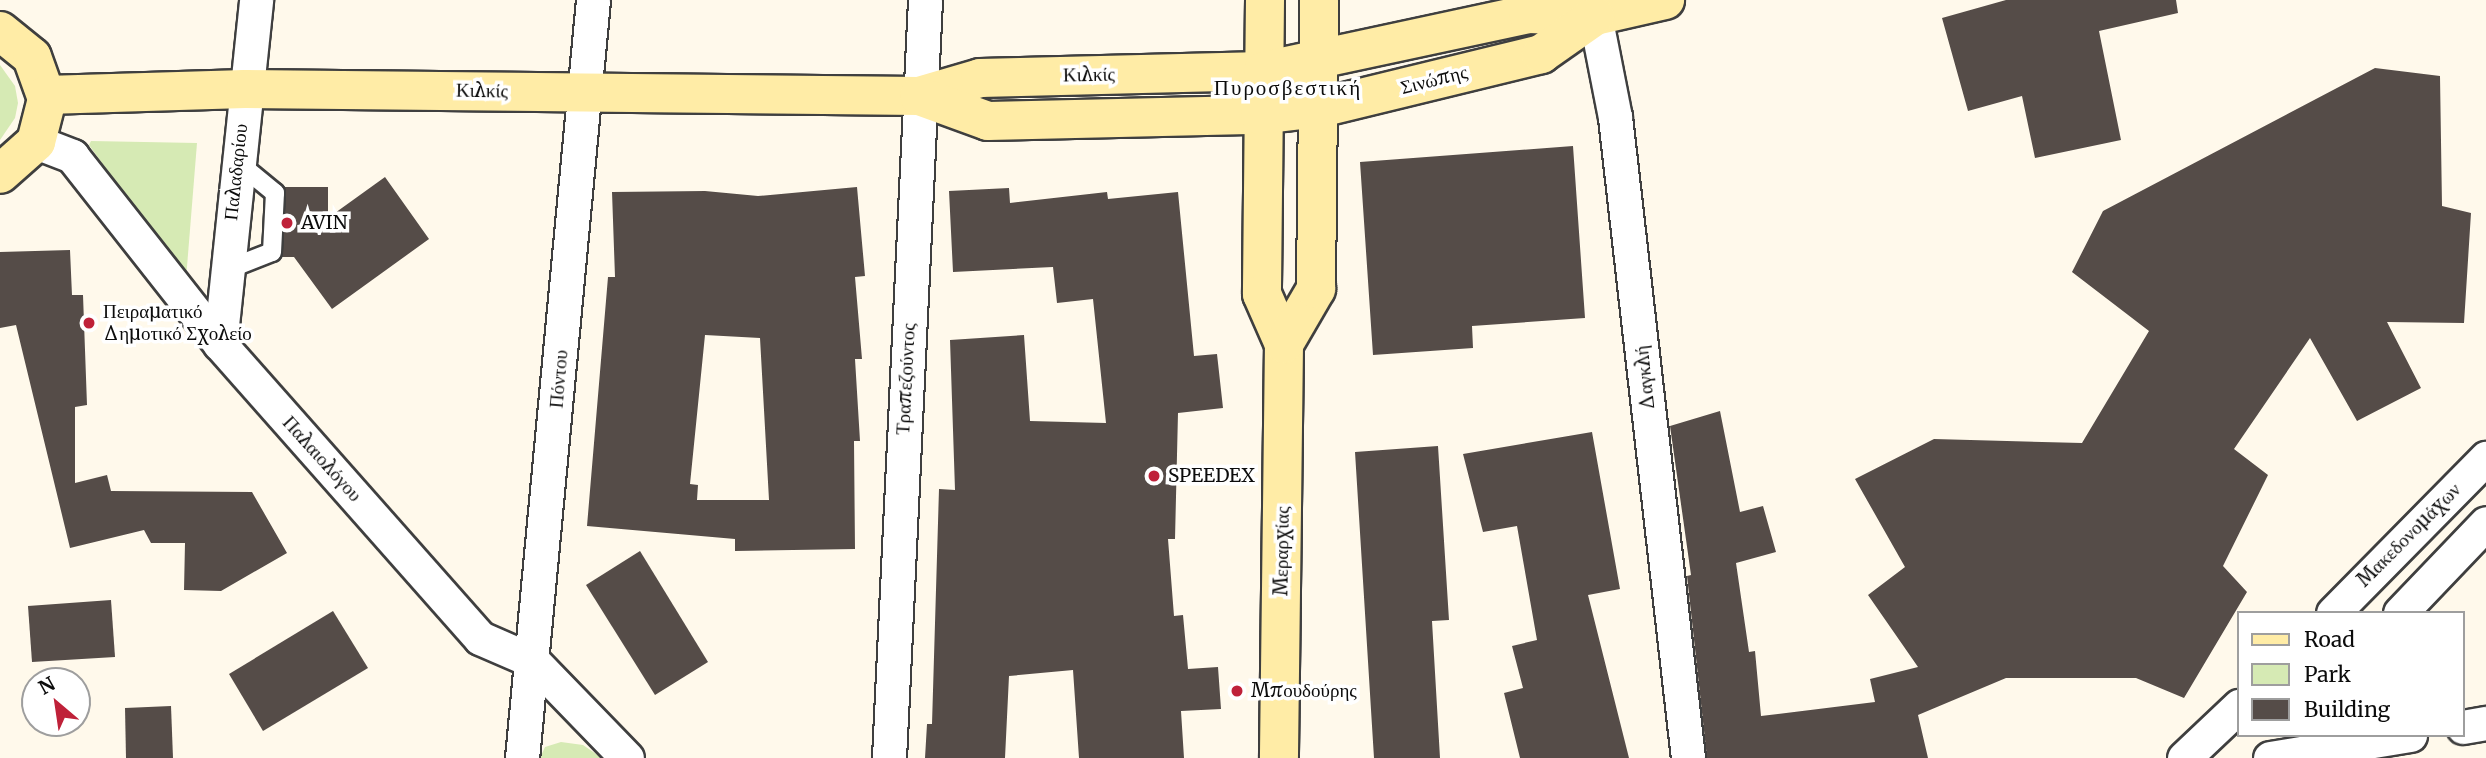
<!DOCTYPE html>
<html>
<head>
<meta charset="utf-8">
<style>
  body { margin:0 }
  #map { position:relative; width:2486px; height:758px; overflow:hidden; background:#fff9eb; font-family:Merriweather,serif }
  div>[style] { position:absolute }
  [style*='--x'] { left:calc(var(--x)*1px); top:calc(var(--y)*1px); width:calc(var(--w)*1px); rotate:calc(var(--a)*1deg) }
  .green>* { inset:0; background:#d6eab4 }
  .building>* { inset:0; background:#554c48 }
  .roads { filter:drop-shadow(2px 0 #3f3f3f) drop-shadow(-2px 0 #3f3f3f) drop-shadow(0 2px #3f3f3f) drop-shadow(0 -2px #3f3f3f) }
  .service>* { height:18px; margin:-9px; padding:0 9px; transform-origin:9px; border-radius:9px; background:#fff }
  .minor>* { height:33px; margin:-16.5px; padding:0 16.5px; transform-origin:16.5px; border-radius:16.5px; background:#fff }
  .secondary>* { height:38px; margin:-19px; padding:0 19px; transform-origin:19px; border-radius:19px; background:#ffeca6 }
  .dots>* { width:19px; height:19px; translate:-50% -50%; box-sizing:border-box; border:4px solid #fff; border-radius:50% }
  span { translate:-50% -50%; white-space:nowrap; text-align:center; line-height:1.15; -webkit-text-stroke:7px #fff; paint-order:stroke }
  .street-label { font-size:19px; color:#0c0c0c }
  .poi-label { font-size:19px; color:#0c0c0c }
  .left { translate:0 -50%; text-align:left }
  .neighbourhood-label { font-size:21px; color:#0c0c0c; letter-spacing:2px }
  .legend { position:absolute; left:2237px; top:611px; width:228px; height:126px; box-sizing:border-box; background:#fff; border:2px solid #9e9e9e; margin:0; padding:9px 12px; list-style:none; font-size:21px; color:#0c0c0c }
  .legend li { display:flex; align-items:center; gap:14px; height:35px }
  .legend b { width:35px; border:2px solid #9e9e9e }
  .north { position:absolute; left:21px; top:667px; width:70px; height:70px; box-sizing:border-box; background:#fff; border:2px solid #9e9e9e; border-radius:50%; rotate:331deg; font-size:19px; font-weight:700; line-height:28px; text-align:center; color:#0c0c0c }
  .north::after { content:''; display:block; margin:auto; width:24px; height:32px; background:#bf2139; clip-path:polygon(50% 0,100% 100%,50% 72%,0 100%) }
</style>
</head>
<body>
<div id="map">
  <div class="green">
    <div style="clip-path:polygon(0 65px,15px 86px,18px 103px,15px 118px,0 140px)"></div>
    <div style="clip-path:polygon(91px 141px,197px 143px,186px 279px,89px 145px)"></div>
    <div style="clip-path:polygon(561px 742px,583px 745px,602px 758px,540px 758px,545px 747px)"></div>
  </div>
  <div class="building">
    <div style="clip-path:polygon(2006px 0,2176px 0,2178px 13px,2099px 31px,2121px 140px,2035px 158px,2022px 96px,1968px 111px,1942px 18px)"></div>
    <div style="clip-path:polygon(2375px 68px,2440px 76px,2442px 206px,2471px 213px,2464px 323px,2387px 322px,2421px 388px,2357px 421px,2310px 338px,2234px 449px,2268px 475px,2223px 566px,2247px 592px,2184px 698px,2136px 678px,2006px 678px,1918px 715px,1928px 758px,1707px 758px,1687px 576px,1691px 575px,1670px 426px,1720px 411px,1740px 512px,1763px 506px,1776px 552px,1736px 563px,1749px 652px,1755px 651px,1761px 716px,1875px 702px,1870px 679px,1918px 667px,1868px 595px,1905px 567px,1855px 479px,1934px 439px,2082px 443px,2149px 331px,2072px 272px,2103px 211px)"></div>
    <div style="clip-path:polygon(1573px 146px,1585px 318px,1472px 326px,1473px 348px,1373px 355px,1360px 162px)"></div>
    <div style="clip-path:polygon(385px 177px,429px 239px,332px 309px,294px 257px,282px 257px,284px 187px,328px 187px,328px 218px)"></div>
    <div style="clip-path:polygon(evenodd,857px 187px,865px 276px,855px 277px,862px 359px,855px 359px,860px 441px,854px 441px,855px 549px,735px 551px,735px 539px,587px 526px,608px 277px,615px 277px,612px 192px,705px 191px,758px 196px,857px 187px,705px 335px,760px 338px,769px 500px,697px 500px,698px 485px,690px 484px,705px 335px)"></div>
    <div style="clip-path:polygon(1009px 188px,1010px 203px,1107px 192px,1108px 199px,1178px 192px,1194px 356px,1217px 354px,1223px 408px,1178px 413px,1175px 539px,1168px 539px,1174px 616px,1183px 615px,1188px 669px,1218px 667px,1221px 709px,1181px 711px,1184px 758px,1079px 758px,1073px 670px,1009px 676px,1005px 758px,925px 758px,927px 724px,932px 724px,939px 489px,955px 490px,950px 340px,1024px 335px,1030px 421px,1106px 423px,1093px 299px,1057px 303px,1053px 267px,953px 272px,949px 191px)"></div>
    <div style="clip-path:polygon(70px 250px,72px 295px,83px 295px,87px 405px,75px 407px,75px 483px,107px 475px,111px 491px,252px 492px,287px 553px,221px 591px,184px 590px,185px 543px,151px 543px,144px 530px,70px 548px,16px 325px,0 328px,0 252px)"></div>
    <div style="clip-path:polygon(1592px 432px,1620px 589px,1588px 595px,1629px 758px,1520px 758px,1504px 693px,1523px 688px,1512px 646px,1537px 640px,1517px 526px,1483px 532px,1463px 454px)"></div>
    <div style="clip-path:polygon(1438px 446px,1449px 620px,1432px 621px,1440px 758px,1374px 758px,1355px 452px)"></div>
    <div style="clip-path:polygon(640px 551px,708px 662px,655px 695px,586px 585px)"></div>
    <div style="clip-path:polygon(111px 600px,115px 657px,32px 662px,28px 606px)"></div>
    <div style="clip-path:polygon(333px 611px,368px 668px,263px 731px,229px 674px)"></div>
    <div style="clip-path:polygon(171px 706px,173px 758px,126px 758px,125px 708px)"></div>
  </div>
  <div class="roads">
    <div class="service">
      <div style="--x:226;--y:270;--w:49;--a:-21.4"></div>
      <div style="--x:272;--y:252;--w:59;--a:-87.1"></div>
      <div style="--x:275;--y:193;--w:50;--a:-140.6"></div>
    </div>
    <div class="minor">
      <div style="--x:1592;--y:0;--w:119;--a:78.9"></div>
      <div style="--x:1615;--y:117;--w:645;--a:83.5"></div>
      <div style="--x:36;--y:142;--w:39;--a:21"></div>
      <div style="--x:72;--y:156;--w:239;--a:51.8"></div>
      <div style="--x:220;--y:344;--w:392;--a:48.5"></div>
      <div style="--x:480;--y:638;--w:58;--a:23.5"></div>
      <div style="--x:533;--y:661;--w:135;--a:45.9"></div>
      <div style="--x:220;--y:344;--w:346;--a:-84"></div>
      <div style="--x:2333;--y:613;--w:218;--a:-45.4"></div>
      <div style="--x:2400;--y:613;--w:124;--a:-46.3"></div>
      <div style="--x:2463;--y:727;--w:23;--a:-10"></div>
      <div style="--x:522;--y:758;--w:761;--a:-84.65"></div>
      <div style="--x:889;--y:758;--w:759;--a:-87.28"></div>
      <div style="--x:2184;--y:758;--w:76;--a:-43.4"></div>
      <div style="--x:2270;--y:758;--w:142;--a:-9.3"></div>
    </div>
    <div class="secondary">
      <div style="--x:1265;--y:0;--w:294;--a:90.6"></div>
      <div style="--x:1262;--y:294;--w:55;--a:66.3"></div>
      <div style="--x:1284;--y:344;--w:414;--a:90.7"></div>
      <div style="--x:0;--y:31;--w:41;--a:39.1"></div>
      <div style="--x:32;--y:57;--w:45;--a:70.3"></div>
      <div style="--x:47;--y:99;--w:44;--a:104.3"></div>
      <div style="--x:36;--y:142;--w:48;--a:138.4"></div>
      <div style="--x:46;--y:95;--w:199;--a:-1.7"></div>
      <div style="--x:245;--y:89;--w:674;--a:0.6"></div>
      <div style="--x:919;--y:96;--w:64;--a:-16.4"></div>
      <div style="--x:980;--y:78;--w:283;--a:-1.4"></div>
      <div style="--x:1263;--y:71;--w:271;--a:-12.1"></div>
      <div style="--x:1528;--y:14;--w:67;--a:1.7"></div>
      <div style="--x:1595;--y:16;--w:72;--a:-12.9"></div>
      <div style="--x:919;--y:96;--w:73;--a:19.9"></div>
      <div style="--x:988;--y:121;--w:272;--a:-1.3"></div>
      <div style="--x:1260;--y:115;--w:60;--a:-6.7"></div>
      <div style="--x:1320;--y:108;--w:228;--a:-13.7"></div>
      <div style="--x:1541;--y:54;--w:66;--a:-35.1"></div>
      <div style="--x:1284;--y:344;--w:64;--a:-59.8"></div>
      <div style="--x:1316;--y:289;--w:289;--a:-89.4"></div>
    </div>
  </div>
  <div class="dots">
    <div style="left:287px;top:223px;background:#bf2139"></div>
    <div style="left:89px;top:323px;background:#bf2139"></div>
    <div style="left:1154px;top:476px;background:#bf2139"></div>
    <div style="left:1237px;top:691px;background:#bf2139"></div>
  </div>
  <div class="street-label">
    <span style="left:1089px;top:75px;rotate:-1deg">Κιλκίς</span>
    <span style="left:1434px;top:80px;rotate:-14deg">Σινώπης</span>
    <span style="left:482px;top:91px;rotate:1deg">Κιλκίς</span>
    <span style="left:236px;top:172px;rotate:-84deg">Παλαδαρίου</span>
    <span style="left:1645px;top:378px;rotate:-96deg">Δαγκλή</span>
    <span style="left:559px;top:379px;rotate:-85deg">Πόντου</span>
    <span style="left:906px;top:379px;rotate:-87deg">Τραπεζούντος</span>
    <span style="left:322px;top:459px;rotate:48deg">Παλαιολόγου</span>
    <span style="left:2409px;top:535px;rotate:-45deg">Μακεδονομάχων</span>
    <span style="left:1282px;top:551px;rotate:-89deg">Μεραρχίας</span>
  </div>
  <div class="poi-label">
    <span class="left" style="left:301px;top:223px">AVIN</span>
    <span class="left" style="left:103px;top:323px">Πειραματικό<br>Δημοτικό Σχολείο</span>
    <span class="left" style="left:1168px;top:476px">SPEEDEX</span>
    <span class="left" style="left:1251px;top:691px">Μπουδούρης</span>
  </div>
  <div class="neighbourhood-label">
    <span style="left:1288px;top:88px">Πυροσβεστική</span>
  </div>
  <ul class="legend">
  <li><b style="height:9px;background:#ffeca6"></b>Road</li>
  <li><b style="height:19px;background:#d6eab4"></b>Park</li>
  <li><b style="height:19px;background:#554c48"></b>Building</li>
  </ul>
  <div class="north">N</div>
</div>
</body>
</html>
